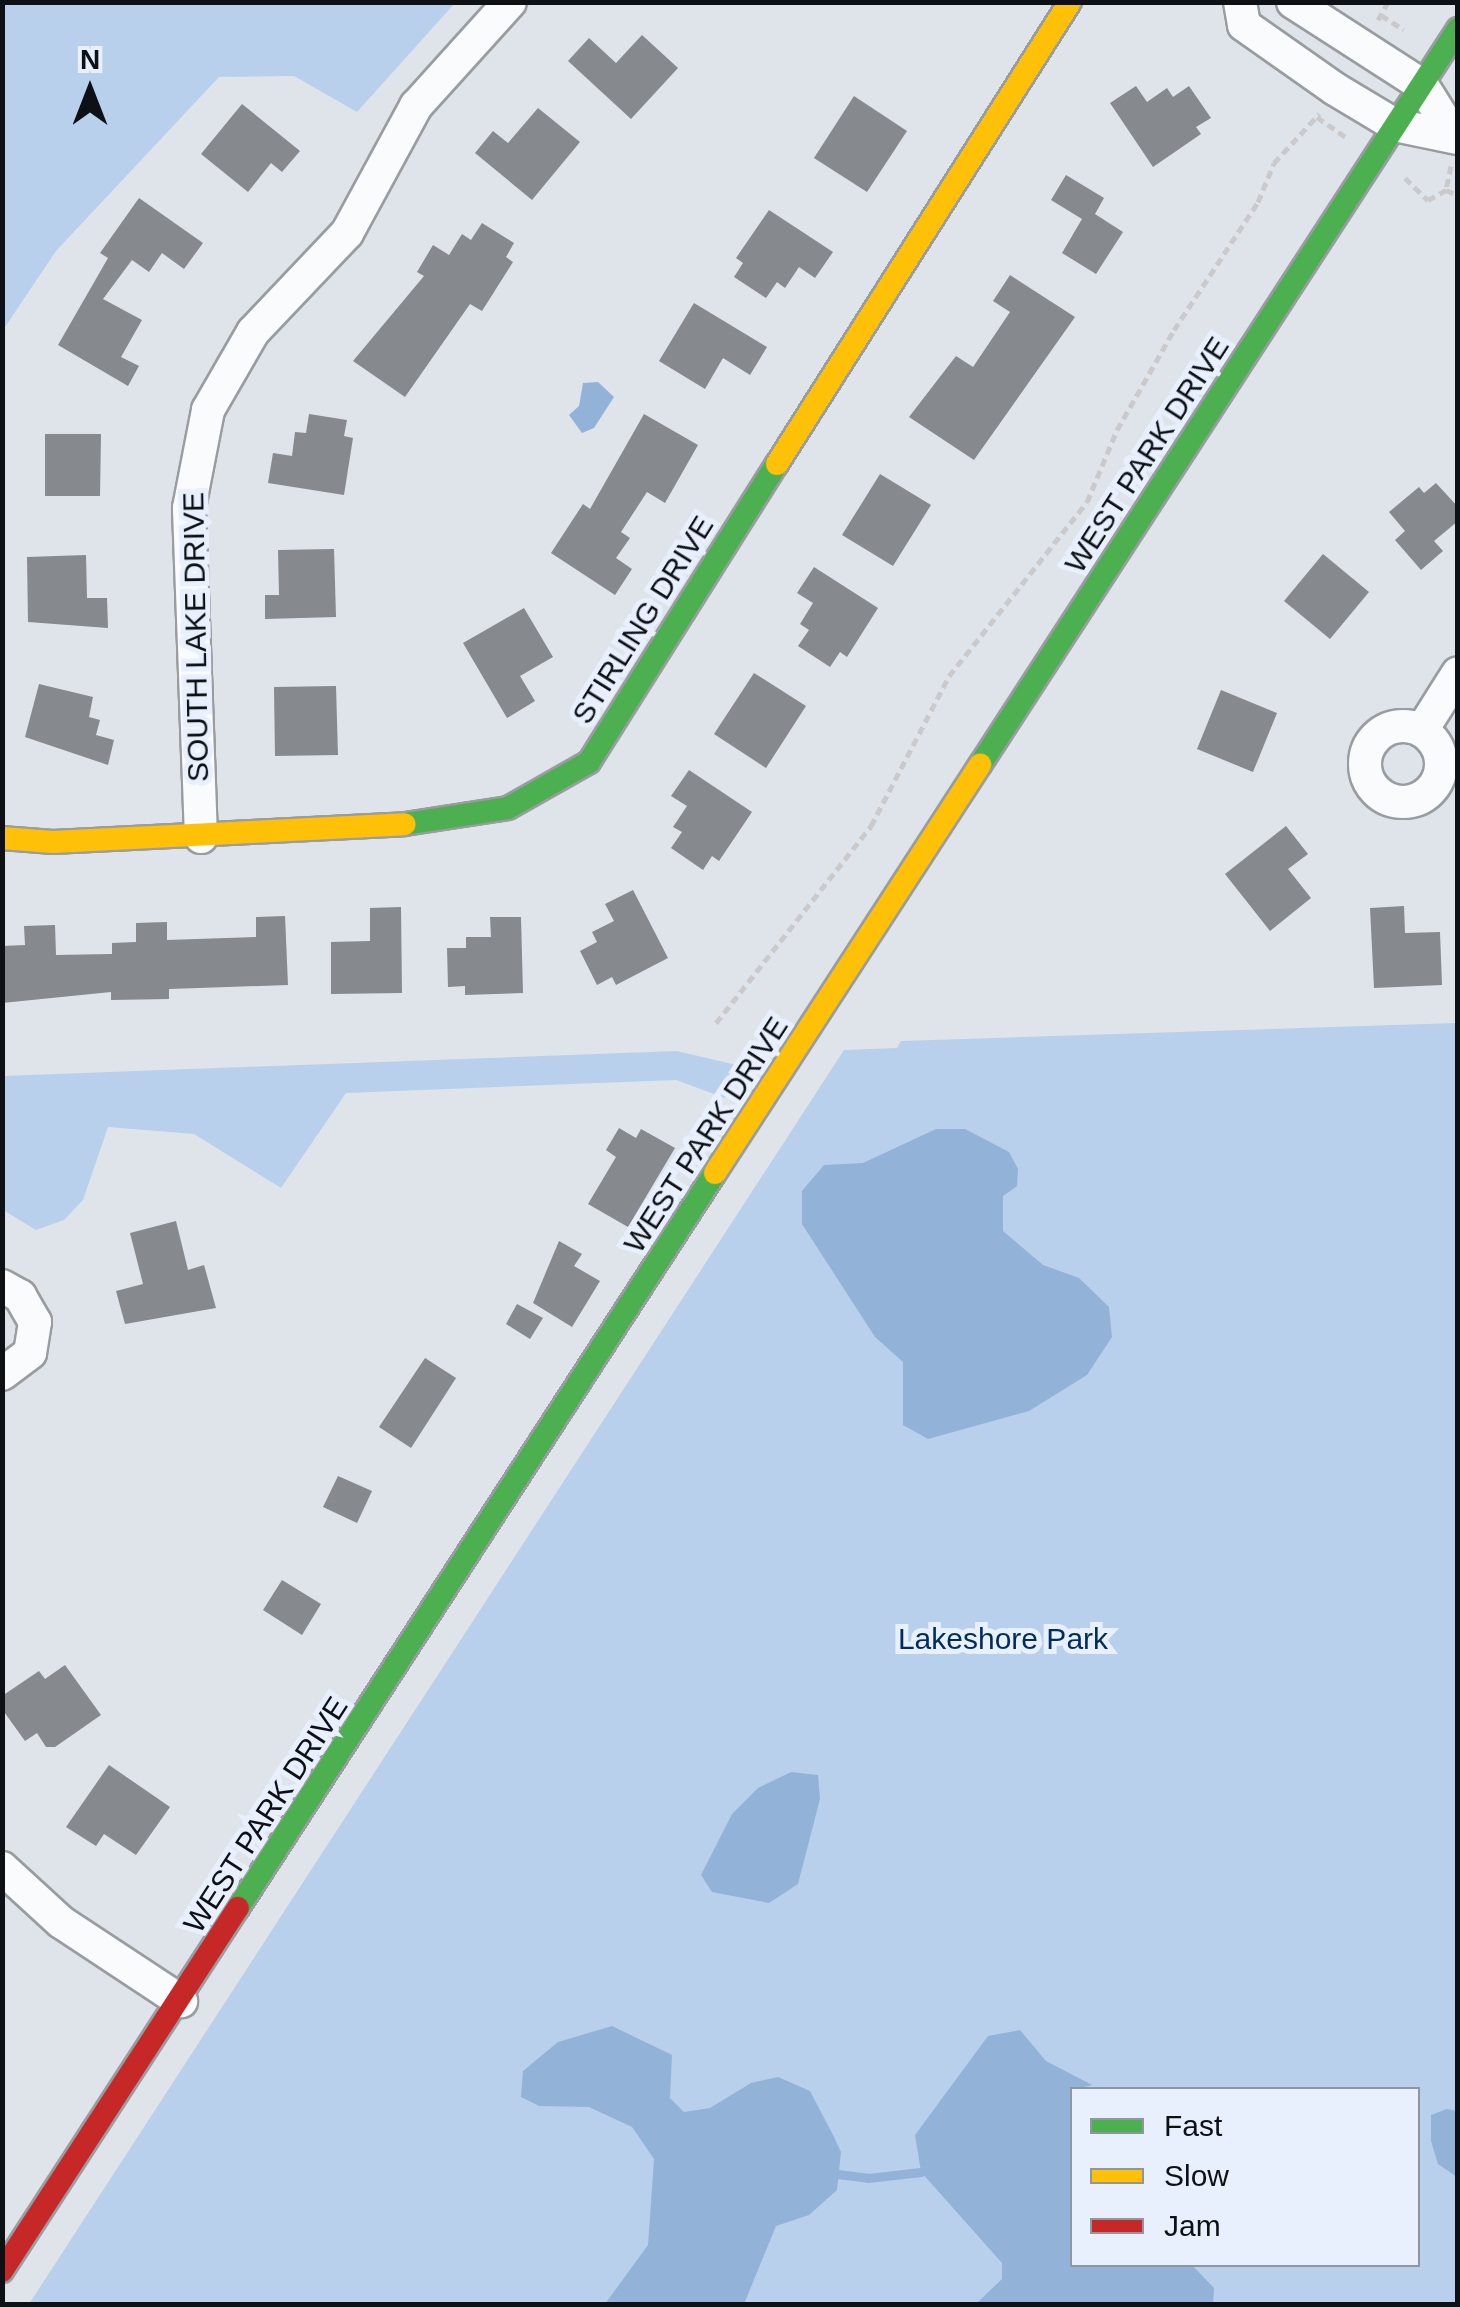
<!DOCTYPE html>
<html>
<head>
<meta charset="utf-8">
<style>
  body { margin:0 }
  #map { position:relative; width:1460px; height:2307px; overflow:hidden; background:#dfe4ea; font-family:Arial,sans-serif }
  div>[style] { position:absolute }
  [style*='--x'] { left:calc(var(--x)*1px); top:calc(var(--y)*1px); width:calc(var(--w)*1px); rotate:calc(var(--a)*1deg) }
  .green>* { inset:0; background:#b8d0ec }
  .water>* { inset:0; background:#93b2d7 }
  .stream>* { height:9px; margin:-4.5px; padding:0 4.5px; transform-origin:4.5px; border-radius:4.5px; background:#93b2d7 }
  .building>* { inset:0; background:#86898e }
  .path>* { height:5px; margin-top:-2.5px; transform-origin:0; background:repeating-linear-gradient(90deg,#cacacc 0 8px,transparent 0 13px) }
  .roads { filter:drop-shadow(2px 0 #999ca1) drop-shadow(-2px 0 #999ca1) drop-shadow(0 2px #999ca1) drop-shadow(0 -2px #999ca1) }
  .street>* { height:32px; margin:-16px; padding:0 16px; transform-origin:16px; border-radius:16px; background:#fafbfc }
  .street>.ring { margin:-16px; padding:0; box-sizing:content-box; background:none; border:32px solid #fafbfc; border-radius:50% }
  .fast>* { height:22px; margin:-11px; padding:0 11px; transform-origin:11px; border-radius:11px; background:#4caf50 }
  .slow>* { height:22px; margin:-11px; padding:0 11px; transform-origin:11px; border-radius:11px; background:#ffc107 }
  .jam>* { height:22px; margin:-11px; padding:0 11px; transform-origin:11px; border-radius:11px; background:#c62828 }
  span { translate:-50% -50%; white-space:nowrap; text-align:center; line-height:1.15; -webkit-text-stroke:10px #e7f0fc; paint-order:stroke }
  .street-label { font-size:30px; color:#0d1014 }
  .park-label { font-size:30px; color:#002d5a }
  .frame { position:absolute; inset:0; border:5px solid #0d1014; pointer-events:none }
  .legend { position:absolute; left:1070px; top:2087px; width:350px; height:180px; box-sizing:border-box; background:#e7f0fc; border:2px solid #90969f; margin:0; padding:12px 18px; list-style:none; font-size:30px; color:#0d1014 }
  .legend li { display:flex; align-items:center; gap:20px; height:50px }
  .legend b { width:50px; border:2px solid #90969f }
  .north { position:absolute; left:40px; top:40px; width:100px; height:100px; -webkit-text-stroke:8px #e7f0fc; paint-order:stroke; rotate:0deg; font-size:28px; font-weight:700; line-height:40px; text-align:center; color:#0d1014 }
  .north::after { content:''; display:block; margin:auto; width:35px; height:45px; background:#0d1014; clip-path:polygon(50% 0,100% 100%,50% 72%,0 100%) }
</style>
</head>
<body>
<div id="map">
  <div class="green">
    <div style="clip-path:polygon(3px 2px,455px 2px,455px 3px,357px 112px,294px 76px,219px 77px,56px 251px,3px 330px)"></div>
    <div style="clip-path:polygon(evenodd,1457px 1023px,1457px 2304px,29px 2304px,844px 1050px,897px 1048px,901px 1041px,1457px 1023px,1072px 2090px,1418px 2090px,1418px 2264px,1072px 2264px,1072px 2090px)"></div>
    <div style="clip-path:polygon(677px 1051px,745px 1067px,725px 1098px,676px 1080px,346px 1093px,281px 1188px,194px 1134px,108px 1127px,83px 1200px,64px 1220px,36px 1230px,3px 1210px,3px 1076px)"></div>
  </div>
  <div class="water">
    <div style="clip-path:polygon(598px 382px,614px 397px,594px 428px,582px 433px,569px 415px,579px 406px,583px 383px)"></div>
    <div style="clip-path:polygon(936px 1129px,965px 1129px,1009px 1152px,1018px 1169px,1017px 1186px,1003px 1196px,1003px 1231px,1043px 1265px,1079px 1278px,1109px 1307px,1112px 1337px,1087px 1375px,1029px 1411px,928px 1439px,903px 1425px,903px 1362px,875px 1337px,802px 1224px,802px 1191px,824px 1165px,863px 1163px)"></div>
    <div style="clip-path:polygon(791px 1772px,818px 1775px,820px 1799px,798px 1884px,769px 1903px,712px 1892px,701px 1875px,732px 1814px,758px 1788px)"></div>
    <div style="clip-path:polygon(612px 2026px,672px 2055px,670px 2098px,684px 2112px,710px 2108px,751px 2083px,778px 2077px,810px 2091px,834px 2137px,841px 2152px,837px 2190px,809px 2215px,776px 2226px,744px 2304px,605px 2304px,648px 2245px,654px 2159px,632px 2127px,589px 2107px,539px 2106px,521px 2097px,523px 2071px,558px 2042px)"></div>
    <div style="clip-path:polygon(1020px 2030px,1046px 2061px,1092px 2085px,1072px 2090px,1072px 2264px,1192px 2265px,1214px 2288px,1213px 2304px,976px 2304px,1002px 2279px,1002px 2263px,921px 2172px,915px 2135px,988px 2036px)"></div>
    <div style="clip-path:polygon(1447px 2109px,1457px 2111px,1457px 2177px,1438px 2164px,1431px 2141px,1431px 2115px)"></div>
  </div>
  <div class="stream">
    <div style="--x:829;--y:2173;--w:39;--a:7"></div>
    <div style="--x:868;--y:2178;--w:53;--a:-6.5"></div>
  </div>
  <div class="building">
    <div style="clip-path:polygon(642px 35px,678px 68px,631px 119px,568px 61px,589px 38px,616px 63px)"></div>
    <div style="clip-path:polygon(1136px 86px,1147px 102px,1167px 88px,1173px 97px,1189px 86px,1211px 118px,1196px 127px,1201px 134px,1153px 167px,1110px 103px)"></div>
    <div style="clip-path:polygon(854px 96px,907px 131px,867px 192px,814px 158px)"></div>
    <div style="clip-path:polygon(242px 104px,300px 151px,282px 172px,271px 163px,248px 192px,201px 154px)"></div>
    <div style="clip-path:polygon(538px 108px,580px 142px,532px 200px,475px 153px,493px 131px,508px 143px)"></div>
    <div style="clip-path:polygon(1066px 175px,1104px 198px,1095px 214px,1123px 232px,1096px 274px,1062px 253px,1082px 219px,1051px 200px)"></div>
    <div style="clip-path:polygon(139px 198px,203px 243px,184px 269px,162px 253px,149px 272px,132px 260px,103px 299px,142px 320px,121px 357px,139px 366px,128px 386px,58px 345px,108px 258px,100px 253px)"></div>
    <div style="clip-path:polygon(769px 210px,833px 252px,815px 278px,799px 267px,785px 288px,777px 282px,766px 298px,734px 277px,743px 263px,736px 258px)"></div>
    <div style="clip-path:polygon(482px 223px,514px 243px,506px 257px,513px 262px,482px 311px,470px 304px,405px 397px,353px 361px,424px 276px,417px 272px,433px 245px,449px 255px,462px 234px,471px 240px)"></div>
    <div style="clip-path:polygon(1010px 275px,1075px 317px,974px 460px,909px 417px,956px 356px,973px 367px,1010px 312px,993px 301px)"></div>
    <div style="clip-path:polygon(694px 303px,767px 347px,750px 375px,723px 358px,705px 389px,659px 361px)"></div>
    <div style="clip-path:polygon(309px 414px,347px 420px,344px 436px,353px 438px,344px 495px,268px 483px,273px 453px,292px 456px,295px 432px,306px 433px)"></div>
    <div style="clip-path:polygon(644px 414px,698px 445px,665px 503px,647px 492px,621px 532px,630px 538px,616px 558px,632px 569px,615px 595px,551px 553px,583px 504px,590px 509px)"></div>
    <div style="clip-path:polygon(45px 434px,101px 434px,100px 496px,45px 496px)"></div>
    <div style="clip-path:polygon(880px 474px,931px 505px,893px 566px,842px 535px)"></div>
    <div style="clip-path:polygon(1436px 483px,1458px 507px,1458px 521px,1434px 541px,1443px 551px,1421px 570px,1395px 540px,1405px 531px,1389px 512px,1419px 487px,1424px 493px)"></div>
    <div style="clip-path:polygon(334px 549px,336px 617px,265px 619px,265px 595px,279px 595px,278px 550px)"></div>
    <div style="clip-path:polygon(1323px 554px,1369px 592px,1330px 639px,1284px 601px)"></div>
    <div style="clip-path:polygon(86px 555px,87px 598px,107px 598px,108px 628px,28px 622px,27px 557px)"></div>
    <div style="clip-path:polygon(814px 567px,878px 608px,847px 657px,840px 652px,830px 667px,798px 646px,809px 630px,800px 624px,813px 603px,797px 593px)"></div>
    <div style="clip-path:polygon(524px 608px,553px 657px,520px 676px,535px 701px,507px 718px,463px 643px)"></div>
    <div style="clip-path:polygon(754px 673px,806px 706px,766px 768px,714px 734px)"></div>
    <div style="clip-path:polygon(39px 684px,93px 697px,89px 717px,100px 720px,96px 735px,114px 740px,108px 765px,25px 737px)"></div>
    <div style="clip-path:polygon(336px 686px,338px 755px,275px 756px,274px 687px)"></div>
    <div style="clip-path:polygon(1221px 690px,1277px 713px,1253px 772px,1197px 749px)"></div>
    <div style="clip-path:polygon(689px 770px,752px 812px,719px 861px,712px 856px,703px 870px,671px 848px,682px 832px,673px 827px,687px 806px,671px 796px)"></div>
    <div style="clip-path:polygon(1286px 826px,1308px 854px,1288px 869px,1311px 898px,1270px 931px,1225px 874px)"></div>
    <div style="clip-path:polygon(633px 890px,668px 958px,616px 985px,612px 977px,597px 985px,580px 951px,597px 942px,592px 932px,614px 921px,605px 904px)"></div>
    <div style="clip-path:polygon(1404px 906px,1405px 933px,1440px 932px,1442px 985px,1374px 988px,1370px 908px)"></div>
    <div style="clip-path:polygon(401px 907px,402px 993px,331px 994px,331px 942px,370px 941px,370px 908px)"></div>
    <div style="clip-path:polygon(285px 916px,288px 985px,169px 989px,169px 999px,111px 1000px,111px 992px,2px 1003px,2px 946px,25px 945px,24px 926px,55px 925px,56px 955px,112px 954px,112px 943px,136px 942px,136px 923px,167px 922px,167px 940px,256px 937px,256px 917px)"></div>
    <div style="clip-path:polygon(490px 917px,521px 917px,523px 993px,465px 995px,465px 986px,448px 987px,447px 948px,466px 948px,466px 937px,491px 937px)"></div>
    <div style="clip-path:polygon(619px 1128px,636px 1138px,641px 1129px,675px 1148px,628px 1227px,588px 1204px,616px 1157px,606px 1150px)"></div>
    <div style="clip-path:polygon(176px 1221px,188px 1270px,204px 1265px,216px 1308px,125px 1324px,116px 1291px,143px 1284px,130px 1233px)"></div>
    <div style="clip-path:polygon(559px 1241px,582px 1254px,574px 1266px,600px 1281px,572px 1327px,533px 1303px)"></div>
    <div style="clip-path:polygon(517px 1304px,543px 1318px,530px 1339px,506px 1324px)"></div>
    <div style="clip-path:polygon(425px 1358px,456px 1378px,411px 1448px,379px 1427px)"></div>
    <div style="clip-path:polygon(338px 1476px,372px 1491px,357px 1523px,323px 1507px)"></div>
    <div style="clip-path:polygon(282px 1580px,321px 1604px,302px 1635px,263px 1610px)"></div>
    <div style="clip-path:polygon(65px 1665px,101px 1715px,55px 1747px,46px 1747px,37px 1733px,25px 1741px,2px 1709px,2px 1696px,39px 1671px,45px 1679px)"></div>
    <div style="clip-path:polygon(109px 1765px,170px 1807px,136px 1855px,104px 1834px,96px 1846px,66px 1827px)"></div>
  </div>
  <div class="path">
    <div style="--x:1381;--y:15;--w:27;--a:33"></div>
    <div style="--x:1378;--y:20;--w:21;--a:-61"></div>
    <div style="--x:1317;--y:117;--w:37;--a:35"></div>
    <div style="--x:1451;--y:166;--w:25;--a:102"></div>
    <div style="--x:1446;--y:190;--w:13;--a:23"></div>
    <div style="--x:1405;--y:178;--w:32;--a:44"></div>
    <div style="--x:1428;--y:200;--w:21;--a:-29"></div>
    <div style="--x:716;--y:1023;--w:251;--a:-51.8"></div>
    <div style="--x:871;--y:826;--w:169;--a:-62.5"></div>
    <div style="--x:949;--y:676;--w:222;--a:-51.6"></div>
    <div style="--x:1087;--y:502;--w:78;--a:-67.4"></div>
    <div style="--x:1117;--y:430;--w:115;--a:-60.3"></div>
    <div style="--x:1174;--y:330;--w:153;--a:-56.7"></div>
    <div style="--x:1258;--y:202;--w:42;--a:-67.7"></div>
    <div style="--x:1274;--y:163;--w:67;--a:-47.4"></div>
  </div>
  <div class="roads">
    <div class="street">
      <div style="--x:1240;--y:2;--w:23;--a:80"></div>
      <div style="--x:1244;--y:25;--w:111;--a:35.1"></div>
      <div style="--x:1335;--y:89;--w:70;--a:31"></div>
      <div style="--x:1395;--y:125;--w:64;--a:11.7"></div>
      <div style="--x:1293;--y:2;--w:153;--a:32.8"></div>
      <div style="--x:1422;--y:85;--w:60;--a:57.9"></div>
      <div class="ring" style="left:1365px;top:726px;width:44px;height:44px"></div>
      <div style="--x:1422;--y:730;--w:67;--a:-57.7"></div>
      <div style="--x:201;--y:837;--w:329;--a:-92.1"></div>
      <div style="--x:189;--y:508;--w:100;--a:-79"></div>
      <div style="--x:208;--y:410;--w:90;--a:-60"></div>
      <div style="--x:253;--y:332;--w:137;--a:-46.5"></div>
      <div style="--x:347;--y:233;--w:145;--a:-61.5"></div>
      <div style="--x:416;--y:106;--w:140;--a:-47.9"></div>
      <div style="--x:2;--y:1286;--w:21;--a:29"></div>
      <div style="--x:20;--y:1296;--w:30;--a:60"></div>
      <div style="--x:35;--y:1322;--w:31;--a:99"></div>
      <div style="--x:30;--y:1353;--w:35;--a:143"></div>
      <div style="--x:2;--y:1868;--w:80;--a:42.5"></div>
      <div style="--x:61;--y:1922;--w:144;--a:33.4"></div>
    </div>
    <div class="fast">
      <div style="--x:980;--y:765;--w:878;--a:-57"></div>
      <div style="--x:405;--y:824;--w:104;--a:-8.8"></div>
      <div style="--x:508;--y:808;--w:93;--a:-29.6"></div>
      <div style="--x:589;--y:762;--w:352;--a:-57.8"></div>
      <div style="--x:238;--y:1908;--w:876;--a:-57.02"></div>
    </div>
    <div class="slow">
      <div style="--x:777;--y:464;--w:547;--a:-57.62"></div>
      <div style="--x:2;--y:838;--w:51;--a:4.5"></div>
      <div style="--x:53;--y:842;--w:352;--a:-2.9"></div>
      <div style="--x:715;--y:1173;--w:487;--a:-57"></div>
    </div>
    <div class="jam">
      <div style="--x:2;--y:2271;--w:433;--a:-57"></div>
    </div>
  </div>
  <div class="street-label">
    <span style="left:1147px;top:455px;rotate:-57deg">WEST PARK DRIVE</span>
    <span style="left:643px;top:620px;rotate:-58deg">STIRLING DRIVE</span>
    <span style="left:196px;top:637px;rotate:-91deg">SOUTH LAKE DRIVE</span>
    <span style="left:706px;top:1135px;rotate:-57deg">WEST PARK DRIVE</span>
    <span style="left:266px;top:1815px;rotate:-57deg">WEST PARK DRIVE</span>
  </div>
  <div class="park-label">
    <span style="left:1003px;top:1639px">Lakeshore Park</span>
  </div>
  <div class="frame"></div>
  <ul class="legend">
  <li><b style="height:12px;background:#4caf50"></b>Fast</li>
  <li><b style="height:12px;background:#ffc107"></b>Slow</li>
  <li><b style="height:12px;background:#c62828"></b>Jam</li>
  </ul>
  <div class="north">N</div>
</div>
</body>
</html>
